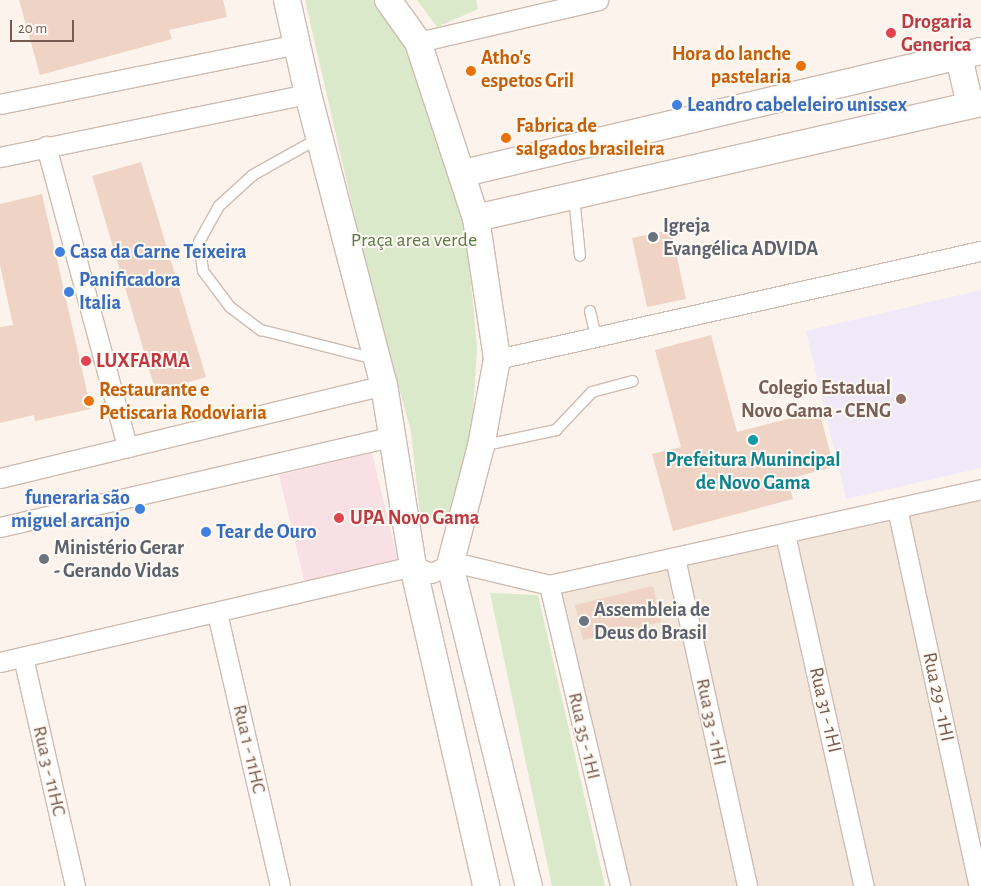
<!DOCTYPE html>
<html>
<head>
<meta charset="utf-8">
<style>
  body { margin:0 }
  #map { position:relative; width:981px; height:886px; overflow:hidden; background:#fcf4ec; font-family:"Alegreya Sans",sans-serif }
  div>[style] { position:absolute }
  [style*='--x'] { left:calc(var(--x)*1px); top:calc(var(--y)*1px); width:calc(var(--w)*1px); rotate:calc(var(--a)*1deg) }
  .residential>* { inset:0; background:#f3e6db }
  .education>* { inset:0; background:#f1e8f8 }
  .medical>* { inset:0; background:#f9e0e5 }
  .green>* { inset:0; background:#d9e9ca }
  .building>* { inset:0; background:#efd3c5 }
  .roads { filter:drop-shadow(1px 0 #cebcb2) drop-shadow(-1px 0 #cebcb2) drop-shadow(0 1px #cebcb2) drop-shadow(0 -1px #cebcb2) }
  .lane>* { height:10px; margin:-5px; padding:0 5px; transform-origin:5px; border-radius:5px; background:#fff }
  .street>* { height:19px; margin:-9.5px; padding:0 9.5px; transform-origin:9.5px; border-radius:9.5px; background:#fff }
  .secondary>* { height:26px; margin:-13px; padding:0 13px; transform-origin:13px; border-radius:13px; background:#fff }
  .dots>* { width:14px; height:14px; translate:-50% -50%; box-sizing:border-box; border:2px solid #fef9f3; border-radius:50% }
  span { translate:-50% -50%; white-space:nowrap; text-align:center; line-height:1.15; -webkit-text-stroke:4px #fef9f3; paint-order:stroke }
  .health-label { font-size:20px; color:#be3a42; font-weight:700 }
  .left { translate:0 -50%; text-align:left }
  .food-label { font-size:20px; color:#c56008; font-weight:700 }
  .right { translate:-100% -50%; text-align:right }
  .shop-label { font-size:20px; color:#366cbe; font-weight:700 }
  .worship-label { font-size:20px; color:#5b616d; font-weight:700 }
  .park-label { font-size:20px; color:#5b7a48 }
  .education-label { font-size:20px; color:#785e54; font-weight:700 }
  .culture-label { font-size:20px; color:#0d838f; font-weight:700 }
  .street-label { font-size:20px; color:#765b50 }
  .scale { position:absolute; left:10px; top:20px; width:64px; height:22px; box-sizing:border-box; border:2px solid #765b50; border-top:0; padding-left:6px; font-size:15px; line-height:18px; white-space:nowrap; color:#765b50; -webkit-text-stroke:4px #fef9f3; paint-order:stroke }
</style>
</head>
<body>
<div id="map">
  <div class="residential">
    <div style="clip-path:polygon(981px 487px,981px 886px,619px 886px,550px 586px)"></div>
  </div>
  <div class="education">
    <div style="clip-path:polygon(981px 290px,981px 468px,846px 499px,806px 331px)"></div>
  </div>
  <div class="medical">
    <div style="clip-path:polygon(372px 453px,398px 561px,305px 584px,279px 475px)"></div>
  </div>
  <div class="green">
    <div style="clip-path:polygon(305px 0,378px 0,411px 54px,440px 126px,467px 238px,477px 348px,471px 446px,450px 523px,435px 520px,421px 524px,411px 432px,365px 261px)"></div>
    <div style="clip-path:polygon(417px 0,476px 0,478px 9px,437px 27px)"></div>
    <div style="clip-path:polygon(490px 593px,538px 595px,605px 886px,552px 886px)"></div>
  </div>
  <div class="building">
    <div style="clip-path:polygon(19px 0,223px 0,227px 17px,169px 30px,172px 39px,40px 75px)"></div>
    <div style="clip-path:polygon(141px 162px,206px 377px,156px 392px,92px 176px)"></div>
    <div style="clip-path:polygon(42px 194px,91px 409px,35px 421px,34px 415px,0 423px,0 327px,13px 325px,0 265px,0 204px)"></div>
    <div style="clip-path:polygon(671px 230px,686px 299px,647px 307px,632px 238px)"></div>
    <div style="clip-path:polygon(711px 335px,737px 432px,819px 411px,834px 467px,787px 479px,793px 499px,673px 531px,652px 454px,681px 447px,655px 350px)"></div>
    <div style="clip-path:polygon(653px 586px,661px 622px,583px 640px,575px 605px)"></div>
  </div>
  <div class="roads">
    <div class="lane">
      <div style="--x:319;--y:138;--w:76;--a:150.7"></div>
      <div style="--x:253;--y:175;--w:46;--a:137.6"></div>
      <div style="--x:219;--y:206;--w:41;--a:119.1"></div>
      <div style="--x:199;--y:242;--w:29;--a:82"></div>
      <div style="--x:203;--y:271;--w:45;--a:53.1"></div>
      <div style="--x:230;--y:307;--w:39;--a:37"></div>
      <div style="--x:261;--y:330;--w:118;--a:14.3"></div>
      <div style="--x:574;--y:197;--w:59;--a:84.2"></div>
      <div style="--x:590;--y:311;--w:27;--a:77"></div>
      <div style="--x:481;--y:446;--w:77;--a:-12"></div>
      <div style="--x:556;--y:430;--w:52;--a:-46.5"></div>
      <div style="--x:592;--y:392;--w:42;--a:-15"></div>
    </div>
    <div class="street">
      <div style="--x:418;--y:42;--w:185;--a:-13.1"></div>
      <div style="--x:0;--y:104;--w:303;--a:-11.4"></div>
      <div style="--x:46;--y:146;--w:312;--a:74.9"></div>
      <div style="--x:0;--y:157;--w:314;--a:-11.6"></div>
      <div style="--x:497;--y:359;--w:496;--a:-12.6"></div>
      <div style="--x:0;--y:478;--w:395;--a:-13.6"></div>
      <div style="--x:897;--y:508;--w:387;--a:77.8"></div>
      <div style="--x:0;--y:527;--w:404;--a:-13"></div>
      <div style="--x:785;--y:534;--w:361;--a:77.4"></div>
      <div style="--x:675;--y:558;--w:336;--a:77.6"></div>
      <div style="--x:549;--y:585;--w:309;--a:76.7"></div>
      <div style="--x:217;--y:613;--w:280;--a:77"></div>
      <div style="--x:23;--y:657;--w:235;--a:77.2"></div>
      <div style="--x:0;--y:662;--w:424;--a:-13.1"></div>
      <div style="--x:413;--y:566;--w:19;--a:21"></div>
      <div style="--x:431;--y:573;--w:21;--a:-23"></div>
      <div style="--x:450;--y:565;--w:16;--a:0"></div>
      <div style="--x:466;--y:565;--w:85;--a:13.5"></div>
      <div style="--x:549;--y:585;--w:443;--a:-12.5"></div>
    </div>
    <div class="secondary">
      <div style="--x:287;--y:0;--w:96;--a:77.4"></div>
      <div style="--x:308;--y:94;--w:301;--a:75.4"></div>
      <div style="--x:384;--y:385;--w:183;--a:80.9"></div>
      <div style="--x:413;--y:566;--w:328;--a:77.1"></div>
      <div style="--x:388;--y:0;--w:52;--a:54.5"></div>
      <div style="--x:418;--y:42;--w:185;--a:71.8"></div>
      <div style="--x:476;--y:218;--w:143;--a:81.5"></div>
      <div style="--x:497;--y:359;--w:88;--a:100.4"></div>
      <div style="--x:481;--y:446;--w:123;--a:104.6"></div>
      <div style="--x:450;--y:565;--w:331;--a:76.2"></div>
      <div style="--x:959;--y:57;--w:49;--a:77.1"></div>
      <div style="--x:464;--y:173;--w:531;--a:-13.28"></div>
      <div style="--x:476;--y:218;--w:518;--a:-12.83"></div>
    </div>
  </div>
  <div class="dots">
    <div style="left:891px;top:33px;background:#e0444e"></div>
    <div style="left:801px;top:66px;background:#e8710a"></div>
    <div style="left:471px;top:71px;background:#e8710a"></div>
    <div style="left:677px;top:105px;background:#3f7fe0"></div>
    <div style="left:506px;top:138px;background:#e8710a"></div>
    <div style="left:653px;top:237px;background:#6b7280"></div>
    <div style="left:60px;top:252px;background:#3f7fe0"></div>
    <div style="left:69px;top:292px;background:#3f7fe0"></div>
    <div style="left:86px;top:361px;background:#e0444e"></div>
    <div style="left:901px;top:399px;background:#8d6e63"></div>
    <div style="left:89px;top:401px;background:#e8710a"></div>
    <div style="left:753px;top:440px;background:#0f9aa8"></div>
    <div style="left:140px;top:509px;background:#3f7fe0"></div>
    <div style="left:339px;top:518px;background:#e0444e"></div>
    <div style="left:206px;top:532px;background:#3f7fe0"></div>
    <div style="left:44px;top:559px;background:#6b7280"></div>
    <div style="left:584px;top:621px;background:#6b7280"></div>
  </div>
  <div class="health-label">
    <span class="left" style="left:901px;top:34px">Drogaria<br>Generica</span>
    <span class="left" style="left:96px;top:361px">LUXFARMA</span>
    <span class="left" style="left:350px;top:518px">UPA Novo Gama</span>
  </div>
  <div class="food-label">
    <span class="right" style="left:791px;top:66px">Hora do lanche<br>pastelaria</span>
    <span class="left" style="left:481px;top:70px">Atho's<br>espetos Gril</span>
    <span class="left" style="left:516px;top:138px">Fabrica de<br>salgados brasileira</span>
    <span class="left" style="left:99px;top:402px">Restaurante e<br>Petiscaria Rodoviaria</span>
  </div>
  <div class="shop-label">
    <span class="left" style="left:687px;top:105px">Leandro cabeleleiro unissex</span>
    <span class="left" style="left:70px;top:252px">Casa da Carne Teixeira</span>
    <span class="left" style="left:79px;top:292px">Panificadora<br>Italia</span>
    <span class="right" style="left:130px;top:510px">funeraria são<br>miguel arcanjo</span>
    <span class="left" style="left:216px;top:532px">Tear de Ouro</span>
  </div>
  <div class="worship-label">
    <span class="left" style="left:663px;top:238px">Igreja<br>Evangélica ADVIDA</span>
    <span class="left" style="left:54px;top:560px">Ministério Gerar<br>- Gerando Vidas</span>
    <span class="left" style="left:594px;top:622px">Assembleia de<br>Deus do Brasil</span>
  </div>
  <div class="park-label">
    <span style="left:414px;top:240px">Praça area verde</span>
  </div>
  <div class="education-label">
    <span class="right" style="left:891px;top:400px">Colegio Estadual<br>Novo Gama - CENG</span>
  </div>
  <div class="culture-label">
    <span style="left:753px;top:472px">Prefeitura Munincipal<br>de Novo Gama</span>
  </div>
  <div class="street-label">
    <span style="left:938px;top:697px;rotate:78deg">Rua 29 - 1HI</span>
    <span style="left:825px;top:710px;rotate:77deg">Rua 31 - 1HI</span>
    <span style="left:711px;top:722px;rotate:78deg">Rua 33 - 1HI</span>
    <span style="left:584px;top:736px;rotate:77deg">Rua 35 - 1HI</span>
    <span style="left:249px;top:749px;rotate:77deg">Rua 1 - 11HC</span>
    <span style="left:49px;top:771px;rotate:77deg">Rua 3 - 11HC</span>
  </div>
  <div class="scale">20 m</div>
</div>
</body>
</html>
